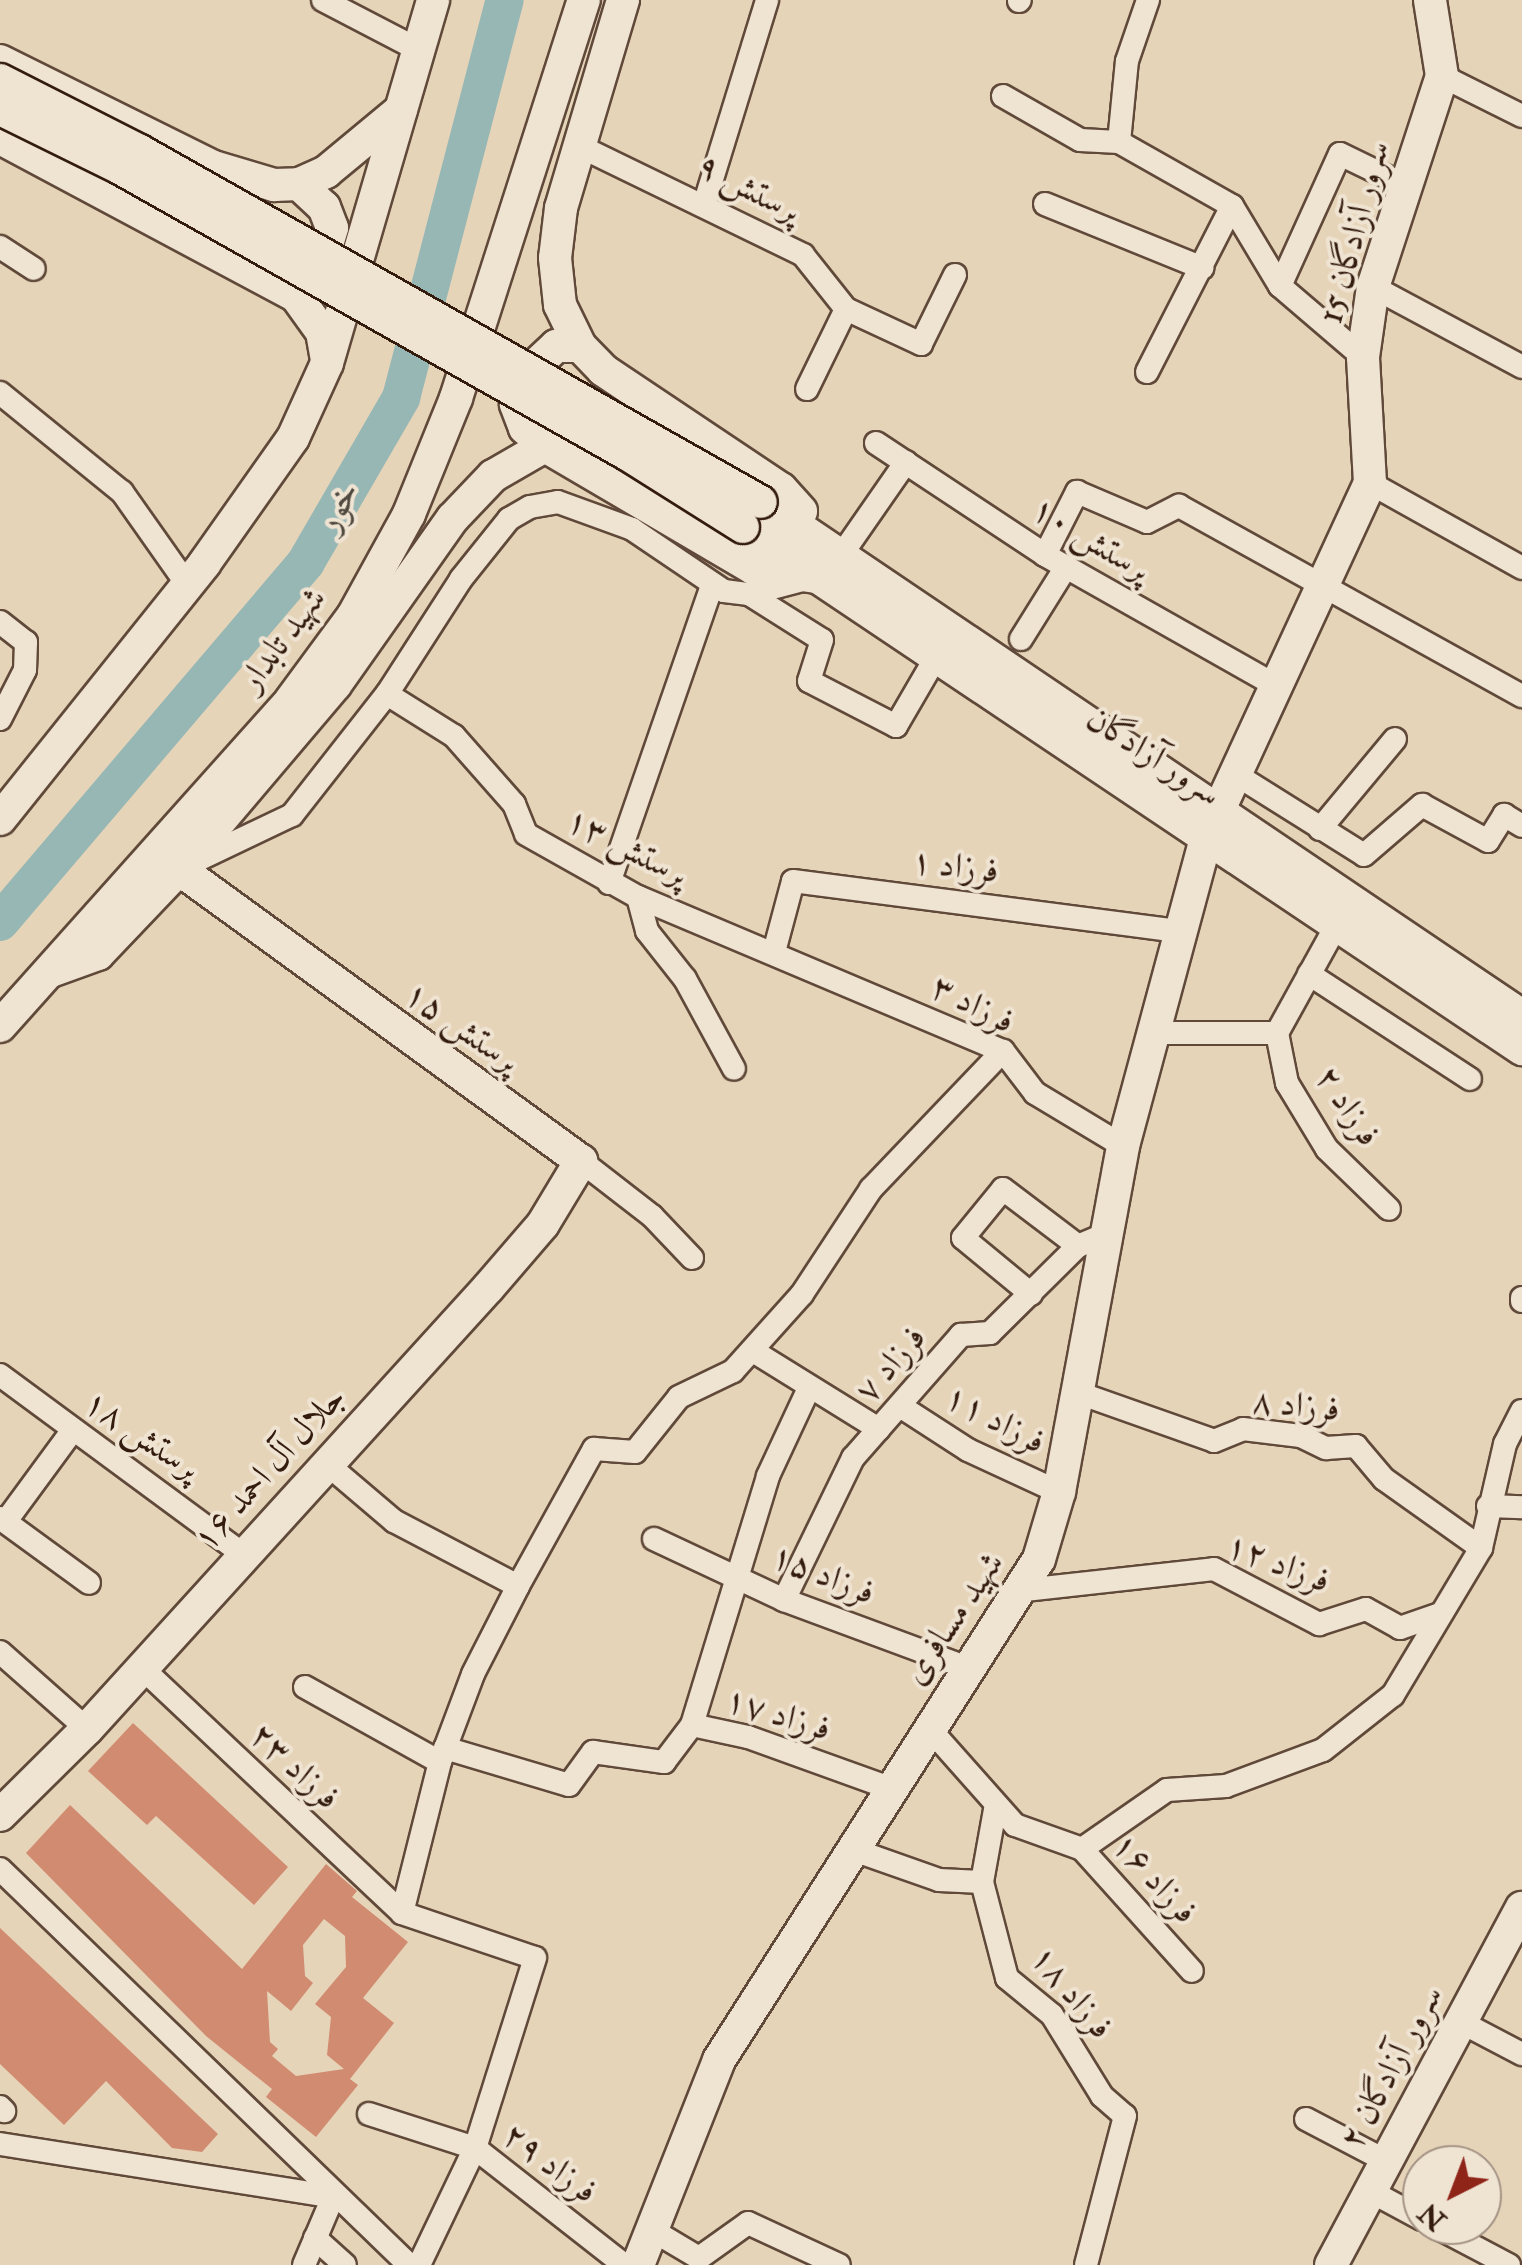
<!DOCTYPE html>
<html>
<head>
<meta charset="utf-8">
<style>
  body { margin:0 }
  #map { position:relative; width:1522px; height:2265px; overflow:hidden; background:#e6d4b9; font-family:"IM FELL Double Pica",Amiri,serif }
  div>[style] { position:absolute }
  [style*='--x'] { left:calc(var(--x)*1px); top:calc(var(--y)*1px); width:calc(var(--w)*1px); rotate:calc(var(--a)*1deg) }
  .river>* { height:38px; margin:-19px; padding:0 19px; transform-origin:19px; border-radius:19px; background:#97b7b5 }
  .building>* { inset:0; background:#d08b71 }
  .roads { filter:drop-shadow(2px 0 #604939) drop-shadow(-2px 0 #604939) drop-shadow(0 2px #604939) drop-shadow(0 -2px #604939) }
  .street>* { height:22px; margin:-11px; padding:0 11px; transform-origin:11px; border-radius:11px; background:#efe3d2 }
  .secondary>* { height:32px; margin:-16px; padding:0 16px; transform-origin:16px; border-radius:16px; background:#efe3d2 }
  .bridges { filter:drop-shadow(2px 0 #331b0e) drop-shadow(-2px 0 #331b0e) drop-shadow(0 2px #331b0e) drop-shadow(0 -2px #331b0e) }
  .secondary-bridge>* { height:32px; margin:-16px; padding:0 16px; transform-origin:16px; border-radius:16px; background:#efe3d2 }
  span { translate:-50% -50%; white-space:nowrap; text-align:center; line-height:1.15; -webkit-text-stroke:8px #efe3d2; paint-order:stroke }
  .street-label { font-size:35px; color:#331b0e }
  .water-label { font-size:38px; color:#514a40; font-style:italic }
  .north { position:absolute; left:1402px; top:2145px; width:100px; height:100px; box-sizing:border-box; background:#efe3d2; border:2px solid #a49384; border-radius:50%; rotate:222deg; font-size:28px; font-weight:700; line-height:40px; text-align:center; color:#331b0e }
  .north::after { content:''; display:block; margin:auto; width:35px; height:45px; background:#8f2418; clip-path:polygon(50% 0,100% 100%,50% 72%,0 100%) }
</style>
</head>
<body>
<div id="map">
  <div class="river">
    <div style="--x:0;--y:922;--w:472;--a:-49.6"></div>
    <div style="--x:306;--y:562;--w:190;--a:-59.9"></div>
    <div style="--x:401;--y:398;--w:411;--a:-75.4"></div>
  </div>
  <div class="building">
    <div style="clip-path:polygon(133px 1723px,288px 1867px,254px 1905px,156px 1816px,147px 1825px,88px 1771px)"></div>
    <div style="clip-path:polygon(evenodd,70px 1805px,242px 1969px,326px 1864px,357px 1891px,352px 1897px,408px 1942px,363px 1998px,394px 2023px,350px 2079px,358px 2085px,316px 2137px,266px 2097px,272px 2089px,206px 2036px,26px 1853px,70px 1805px,324px 1919px,345px 1936px,346px 1967px,315px 2004px,331px 2017px,327px 2055px,344px 2069px,296px 2076px,272px 2056px,278px 2049px,270px 2042px,267px 1991px,291px 2011px,313px 1983px,305px 1976px,303px 1945px,324px 1919px)"></div>
    <div style="clip-path:polygon(0 1928px,218px 2134px,202px 2152px,172px 2148px,106px 2081px,64px 2125px,0 2064px)"></div>
  </div>
  <div class="roads">
    <div class="street">
      <div style="--x:323;--y:0;--w:110;--a:27.5"></div>
      <div style="--x:1019;--y:1;--w:1;--a:-45"></div>
      <div style="--x:1442;--y:76;--w:89;--a:26.6"></div>
      <div style="--x:1003;--y:96;--w:89;--a:29.7"></div>
      <div style="--x:1080;--y:140;--w:39;--a:3"></div>
      <div style="--x:1119;--y:142;--w:130;--a:29.5"></div>
      <div style="--x:1232;--y:206;--w:93;--a:59"></div>
      <div style="--x:1280;--y:286;--w:109;--a:40.5"></div>
      <div style="--x:1119;--y:142;--w:81;--a:-84.4"></div>
      <div style="--x:1127;--y:61;--w:65;--a:-71"></div>
      <div style="--x:579;--y:146;--w:249;--a:25.9"></div>
      <div style="--x:803;--y:255;--w:69;--a:51.5"></div>
      <div style="--x:846;--y:309;--w:83;--a:25"></div>
      <div style="--x:921;--y:344;--w:77;--a:-63.8"></div>
      <div style="--x:705;--y:202;--w:211;--a:-72.9"></div>
      <div style="--x:1045;--y:204;--w:170;--a:22.1"></div>
      <div style="--x:0;--y:247;--w:40;--a:32.9"></div>
      <div style="--x:1280;--y:286;--w:145;--a:-65.6"></div>
      <div style="--x:1340;--y:154;--w:69;--a:25.8"></div>
      <div style="--x:1373;--y:287;--w:169;--a:28.2"></div>
      <div style="--x:1147;--y:372;--w:186;--a:-62.9"></div>
      <div style="--x:807;--y:389;--w:89;--a:-64"></div>
      <div style="--x:0;--y:393;--w:157;--a:39.1"></div>
      <div style="--x:122;--y:492;--w:113;--a:54.8"></div>
      <div style="--x:876;--y:443;--w:203;--a:33.5"></div>
      <div style="--x:1045;--y:555;--w:264;--a:29.5"></div>
      <div style="--x:1370;--y:483;--w:174;--a:29.2"></div>
      <div style="--x:842;--y:554;--w:112;--a:-55.2"></div>
      <div style="--x:1045;--y:555;--w:71;--a:-63.1"></div>
      <div style="--x:1077;--y:492;--w:76;--a:23.2"></div>
      <div style="--x:1147;--y:522;--w:36;--a:-27"></div>
      <div style="--x:1179;--y:506;--w:392;--a:29"></div>
      <div style="--x:749;--y:594;--w:86;--a:32.2"></div>
      <div style="--x:822;--y:640;--w:43;--a:107.6"></div>
      <div style="--x:809;--y:681;--w:98;--a:27.3"></div>
      <div style="--x:896;--y:726;--w:78;--a:-59.8"></div>
      <div style="--x:0;--y:622;--w:33;--a:38"></div>
      <div style="--x:26;--y:642;--w:28;--a:92"></div>
      <div style="--x:25;--y:670;--w:55;--a:117"></div>
      <div style="--x:1021;--y:639;--w:85;--a:-58"></div>
      <div style="--x:387;--y:694;--w:79;--a:32.1"></div>
      <div style="--x:454;--y:736;--w:91;--a:48.6"></div>
      <div style="--x:514;--y:804;--w:32;--a:68"></div>
      <div style="--x:526;--y:834;--w:129;--a:29.4"></div>
      <div style="--x:638;--y:897;--w:396;--a:22.9"></div>
      <div style="--x:1003;--y:1051;--w:53;--a:52.7"></div>
      <div style="--x:1035;--y:1093;--w:103;--a:31.1"></div>
      <div style="--x:1235;--y:774;--w:152;--a:32.1"></div>
      <div style="--x:1364;--y:855;--w:77;--a:-40.8"></div>
      <div style="--x:1422;--y:805;--w:75;--a:28.6"></div>
      <div style="--x:1488;--y:841;--w:31;--a:-58"></div>
      <div style="--x:1504;--y:815;--w:21;--a:31"></div>
      <div style="--x:1320;--y:829;--w:117;--a:-50.2"></div>
      <div style="--x:187;--y:865;--w:116;--a:-25.5"></div>
      <div style="--x:292;--y:815;--w:154;--a:-51.9"></div>
      <div style="--x:387;--y:694;--w:137;--a:-57.2"></div>
      <div style="--x:461;--y:579;--w:77;--a:-51.3"></div>
      <div style="--x:509;--y:519;--w:24;--a:-30"></div>
      <div style="--x:530;--y:507;--w:28;--a:-10"></div>
      <div style="--x:558;--y:502;--w:79;--a:20"></div>
      <div style="--x:632;--y:529;--w:111;--a:34"></div>
      <div style="--x:724;--y:591;--w:25;--a:7"></div>
      <div style="--x:749;--y:594;--w:52;--a:-14.6"></div>
      <div style="--x:609;--y:883;--w:315;--a:-70.9"></div>
      <div style="--x:638;--y:897;--w:35;--a:75"></div>
      <div style="--x:647;--y:931;--w:61;--a:51.6"></div>
      <div style="--x:685;--y:979;--w:102;--a:61.4"></div>
      <div style="--x:774;--y:952;--w:73;--a:-75"></div>
      <div style="--x:793;--y:881;--w:390;--a:7.4"></div>
      <div style="--x:1309;--y:974;--w:192;--a:33.1"></div>
      <div style="--x:1151;--y:1033;--w:126;--a:0"></div>
      <div style="--x:1277;--y:1033;--w:51;--a:78.7"></div>
      <div style="--x:1287;--y:1083;--w:77;--a:58.8"></div>
      <div style="--x:1327;--y:1149;--w:86;--a:44.1"></div>
      <div style="--x:1277;--y:1033;--w:122;--a:-61.1"></div>
      <div style="--x:581;--y:1161;--w:90;--a:37.8"></div>
      <div style="--x:652;--y:1216;--w:58;--a:46.4"></div>
      <div style="--x:1031;--y:1294;--w:88;--a:-140.5"></div>
      <div style="--x:963;--y:1238;--w:63;--a:-50.8"></div>
      <div style="--x:1003;--y:1189;--w:94;--a:37.2"></div>
      <div style="--x:1522;--y:1298;--w:3;--a:90"></div>
      <div style="--x:753;--y:1351;--w:148;--a:31.8"></div>
      <div style="--x:0;--y:1375;--w:303;--a:36.4"></div>
      <div style="--x:1076;--y:1392;--w:146;--a:19.5"></div>
      <div style="--x:1214;--y:1441;--w:31;--a:-22"></div>
      <div style="--x:1243;--y:1429;--w:58;--a:6.9"></div>
      <div style="--x:1301;--y:1436;--w:28;--a:26"></div>
      <div style="--x:1326;--y:1448;--w:30;--a:-4"></div>
      <div style="--x:1356;--y:1446;--w:43;--a:49.7"></div>
      <div style="--x:1384;--y:1479;--w:119;--a:35.4"></div>
      <div style="--x:900;--y:1406;--w:81;--a:32.9"></div>
      <div style="--x:968;--y:1450;--w:100;--a:24.8"></div>
      <div style="--x:327;--y:1464;--w:88;--a:40.4"></div>
      <div style="--x:394;--y:1521;--w:140;--a:27.7"></div>
      <div style="--x:518;--y:1586;--w:157;--a:-61"></div>
      <div style="--x:594;--y:1449;--w:41;--a:4.2"></div>
      <div style="--x:635;--y:1452;--w:70;--a:-51.3"></div>
      <div style="--x:679;--y:1397;--w:60;--a:-25.7"></div>
      <div style="--x:733;--y:1371;--w:103;--a:-48.1"></div>
      <div style="--x:802;--y:1294;--w:126;--a:-56.7"></div>
      <div style="--x:871;--y:1189;--w:191;--a:-46.3"></div>
      <div style="--x:1488;--y:1506;--w:34;--a:2"></div>
      <div style="--x:0;--y:1518;--w:110;--a:36.1"></div>
      <div style="--x:6;--y:1521;--w:112;--a:-53.7"></div>
      <div style="--x:654;--y:1539;--w:144;--a:25.1"></div>
      <div style="--x:784;--y:1600;--w:196;--a:20.3"></div>
      <div style="--x:1025;--y:1590;--w:190;--a:-6.3"></div>
      <div style="--x:1214;--y:1569;--w:119;--a:27.6"></div>
      <div style="--x:1319;--y:1624;--w:49;--a:-17.7"></div>
      <div style="--x:1366;--y:1609;--w:39;--a:29"></div>
      <div style="--x:1400;--y:1628;--w:42;--a:-19.3"></div>
      <div style="--x:784;--y:1600;--w:158;--a:-64.1"></div>
      <div style="--x:853;--y:1458;--w:164;--a:-48.7"></div>
      <div style="--x:961;--y:1335;--w:29;--a:-4"></div>
      <div style="--x:990;--y:1333;--w:124;--a:-44.7"></div>
      <div style="--x:1078;--y:1246;--w:33;--a:-23"></div>
      <div style="--x:0;--y:1652;--w:116;--a:41.5"></div>
      <div style="--x:142;--y:1668;--w:357;--a:43.3"></div>
      <div style="--x:402;--y:1913;--w:140;--a:18.7"></div>
      <div style="--x:535;--y:1958;--w:199;--a:107.5"></div>
      <div style="--x:475;--y:2148;--w:130;--a:115.6"></div>
      <div style="--x:305;--y:1687;--w:154;--a:29.1"></div>
      <div style="--x:692;--y:1725;--w:260;--a:-73"></div>
      <div style="--x:768;--y:1476;--w:97;--a:-65"></div>
      <div style="--x:928;--y:1727;--w:131;--a:48.4"></div>
      <div style="--x:1015;--y:1825;--w:71;--a:19.7"></div>
      <div style="--x:1082;--y:1849;--w:164;--a:48"></div>
      <div style="--x:445;--y:1748;--w:129;--a:16.6"></div>
      <div style="--x:569;--y:1785;--w:41;--a:-54"></div>
      <div style="--x:593;--y:1752;--w:72;--a:8"></div>
      <div style="--x:664;--y:1762;--w:46;--a:-52.9"></div>
      <div style="--x:692;--y:1725;--w:57;--a:12.1"></div>
      <div style="--x:748;--y:1737;--w:151;--a:19.8"></div>
      <div style="--x:851;--y:1849;--w:93;--a:19.4"></div>
      <div style="--x:939;--y:1880;--w:43;--a:2.7"></div>
      <div style="--x:982;--y:1882;--w:99;--a:75.4"></div>
      <div style="--x:1007;--y:1978;--w:58;--a:39.4"></div>
      <div style="--x:1052;--y:2015;--w:95;--a:58.3"></div>
      <div style="--x:1102;--y:2096;--w:30;--a:41"></div>
      <div style="--x:1125;--y:2116;--w:154;--a:104.7"></div>
      <div style="--x:1082;--y:1849;--w:103;--a:-34.8"></div>
      <div style="--x:1167;--y:1790;--w:59;--a:-3.9"></div>
      <div style="--x:1226;--y:1786;--w:103;--a:-20.4"></div>
      <div style="--x:1323;--y:1750;--w:89;--a:-38.2"></div>
      <div style="--x:1393;--y:1695;--w:171;--a:-59.1"></div>
      <div style="--x:1481;--y:1548;--w:107;--a:-77"></div>
      <div style="--x:1505;--y:1444;--w:37;--a:-63"></div>
      <div style="--x:0;--y:1869;--w:569;--a:44.07"></div>
      <div style="--x:982;--y:1882;--w:79;--a:-79.8"></div>
      <div style="--x:402;--y:1913;--w:156;--a:-75.9"></div>
      <div style="--x:440;--y:1762;--w:94;--a:-69.4"></div>
      <div style="--x:473;--y:1674;--w:99;--a:-62.9"></div>
      <div style="--x:1461;--y:2022;--w:69;--a:27.7"></div>
      <div style="--x:0;--y:2107;--w:6;--a:45"></div>
      <div style="--x:369;--y:2114;--w:111;--a:17.8"></div>
      <div style="--x:475;--y:2148;--w:189;--a:38.1"></div>
      <div style="--x:1306;--y:2119;--w:90;--a:27.7"></div>
      <div style="--x:0;--y:2144;--w:337;--a:9"></div>
      <div style="--x:333;--y:2197;--w:74;--a:113.1"></div>
      <div style="--x:1370;--y:2191;--w:59;--a:28.3"></div>
      <div style="--x:1433;--y:2225;--w:86;--a:27.8"></div>
      <div style="--x:652;--y:2230;--w:55;--a:30.8"></div>
      <div style="--x:315;--y:2238;--w:40;--a:42"></div>
      <div style="--x:699;--y:2258;--w:60;--a:-35.5"></div>
      <div style="--x:748;--y:2223;--w:100;--a:24.8"></div>
    </div>
    <div class="secondary">
      <div style="--x:623;--y:0;--w:217;--a:106.6"></div>
      <div style="--x:561;--y:208;--w:50;--a:96.8"></div>
      <div style="--x:555;--y:258;--w:47;--a:83.9"></div>
      <div style="--x:560;--y:305;--w:46;--a:64"></div>
      <div style="--x:580;--y:346;--w:33;--a:46"></div>
      <div style="--x:603;--y:370;--w:214;--a:33.8"></div>
      <div style="--x:781;--y:489;--w:30;--a:48"></div>
      <div style="--x:0;--y:61;--w:239;--a:26.4"></div>
      <div style="--x:214;--y:167;--w:63;--a:16.7"></div>
      <div style="--x:274;--y:185;--w:25;--a:-2"></div>
      <div style="--x:299;--y:184;--w:30;--a:-24"></div>
      <div style="--x:326;--y:172;--w:97;--a:-39.6"></div>
      <div style="--x:0;--y:138;--w:336;--a:28.1"></div>
      <div style="--x:296;--y:296;--w:44;--a:54.2"></div>
      <div style="--x:322;--y:332;--w:29;--a:80"></div>
      <div style="--x:299;--y:184;--w:34;--a:43"></div>
      <div style="--x:324;--y:207;--w:22;--a:69"></div>
      <div style="--x:332;--y:228;--w:37;--a:107"></div>
      <div style="--x:321;--y:263;--w:16;--a:145"></div>
      <div style="--x:545;--y:446;--w:27;--a:-138"></div>
      <div style="--x:525;--y:428;--w:26;--a:-111"></div>
      <div style="--x:516;--y:404;--w:25;--a:-79"></div>
      <div style="--x:521;--y:379;--w:48;--a:-43.3"></div>
      <div style="--x:556;--y:346;--w:24;--a:0"></div>
      <div style="--x:761;--y:502;--w:918;--a:34.04"></div>
      <div style="--x:743;--y:527;--w:938;--a:33.83"></div>
      <div style="--x:1217;--y:814;--w:365;--a:-65.2"></div>
      <div style="--x:1370;--y:483;--w:126;--a:-93.2"></div>
      <div style="--x:1363;--y:357;--w:71;--a:-81.9"></div>
      <div style="--x:1373;--y:287;--w:222;--a:-71.9"></div>
      <div style="--x:1442;--y:76;--w:77;--a:-99"></div>
      <div style="--x:0;--y:819;--w:327;--a:-51.3"></div>
      <div style="--x:204;--y:564;--w:154;--a:-54.8"></div>
      <div style="--x:293;--y:438;--w:82;--a:-65.6"></div>
      <div style="--x:327;--y:363;--w:378;--a:-73.7"></div>
      <div style="--x:51;--y:971;--w:50;--a:-19.9"></div>
      <div style="--x:98;--y:954;--w:117;--a:-46.4"></div>
      <div style="--x:179;--y:869;--w:241;--a:-49.7"></div>
      <div style="--x:335;--y:685;--w:204;--a:-54.8"></div>
      <div style="--x:453;--y:518;--w:58;--a:-46.4"></div>
      <div style="--x:493;--y:476;--w:60;--a:-30"></div>
      <div style="--x:545;--y:446;--w:241;--a:30.4"></div>
      <div style="--x:753;--y:568;--w:65;--a:8"></div>
      <div style="--x:0;--y:1026;--w:437;--a:-48.2"></div>
      <div style="--x:291;--y:700;--w:104;--a:-53.6"></div>
      <div style="--x:353;--y:616;--w:116;--a:-61.2"></div>
      <div style="--x:409;--y:514;--w:125;--a:-67.9"></div>
      <div style="--x:456;--y:398;--w:418;--a:-72.2"></div>
      <div style="--x:0;--y:1815;--w:122;--a:-44.7"></div>
      <div style="--x:87;--y:1729;--w:596;--a:-47.72"></div>
      <div style="--x:488;--y:1288;--w:84;--a:-49.3"></div>
      <div style="--x:543;--y:1224;--w:74;--a:-58.9"></div>
      <div style="--x:581;--y:1161;--w:497;--a:-144"></div>
      <div style="--x:638;--y:2265;--w:220;--a:-68.4"></div>
      <div style="--x:719;--y:2060;--w:594;--a:-57.43"></div>
      <div style="--x:1039;--y:1559;--w:70;--a:-73.4"></div>
      <div style="--x:1059;--y:1492;--w:352;--a:-79.5"></div>
      <div style="--x:1123;--y:1146;--w:319;--a:-74.9"></div>
      <div style="--x:1331;--y:2265;--w:405;--a:-61.9"></div>
    </div>
  </div>
  <div class="bridges">
    <div class="secondary-bridge">
      <div style="--x:0;--y:80;--w:157;--a:26.9"></div>
      <div style="--x:140;--y:151;--w:713;--a:29.48"></div>
      <div style="--x:0;--y:109;--w:134;--a:26.2"></div>
      <div style="--x:120;--y:168;--w:582;--a:29.43"></div>
      <div style="--x:627;--y:454;--w:137;--a:32.2"></div>
    </div>
  </div>
  <div class="street-label">
    <span style="left:749px;top:188px;rotate:27deg">پرستش ۹</span>
    <span style="left:1354px;top:232px;rotate:-75deg">سرور آزادگان 15</span>
    <span style="left:1091px;top:539px;rotate:31deg">پرستش ۱۰</span>
    <span style="left:282px;top:639px;rotate:-53deg">شهید تابدار</span>
    <span style="left:1154px;top:756px;rotate:33deg">سرور آزادگان</span>
    <span style="left:627px;top:847px;rotate:27deg">پرستش ۱۳</span>
    <span style="left:955px;top:866px;rotate:7deg">فرزاد ۱</span>
    <span style="left:973px;top:1004px;rotate:27deg">فرزاد ۳</span>
    <span style="left:462px;top:1027px;rotate:35deg">پرستش ۱۵</span>
    <span style="left:1348px;top:1106px;rotate:56deg">فرزاد ۲</span>
    <span style="left:890px;top:1364px;rotate:-49deg">فرزاد ۷</span>
    <span style="left:1296px;top:1405px;rotate:6deg">فرزاد ۸</span>
    <span style="left:995px;top:1419px;rotate:28deg">فرزاد ۱۱</span>
    <span style="left:142px;top:1435px;rotate:34deg">پرستش ۱۸</span>
    <span style="left:269px;top:1468px;rotate:-48deg">جلال آل احمد ۱۶</span>
    <span style="left:1278px;top:1563px;rotate:21deg">فرزاد ۱۲</span>
    <span style="left:823px;top:1574px;rotate:22deg">فرزاد ۱۵</span>
    <span style="left:953px;top:1618px;rotate:-56deg">شهید مسافری</span>
    <span style="left:778px;top:1714px;rotate:17deg">فرزاد ۱۷</span>
    <span style="left:295px;top:1766px;rotate:43deg">فرزاد ۲۳</span>
    <span style="left:1155px;top:1878px;rotate:48deg">فرزاد ۱۶</span>
    <span style="left:1072px;top:1992px;rotate:51deg">فرزاد ۱۸</span>
    <span style="left:1391px;top:2067px;rotate:-62deg">سرور آزادگان ۲</span>
    <span style="left:550px;top:2163px;rotate:37deg">فرزاد ۲۹</span>
  </div>
  <div class="water-label">
    <span style="left:338px;top:506px;rotate:-60deg">خور</span>
  </div>
  <div class="north">N</div>
</div>
</body>
</html>
